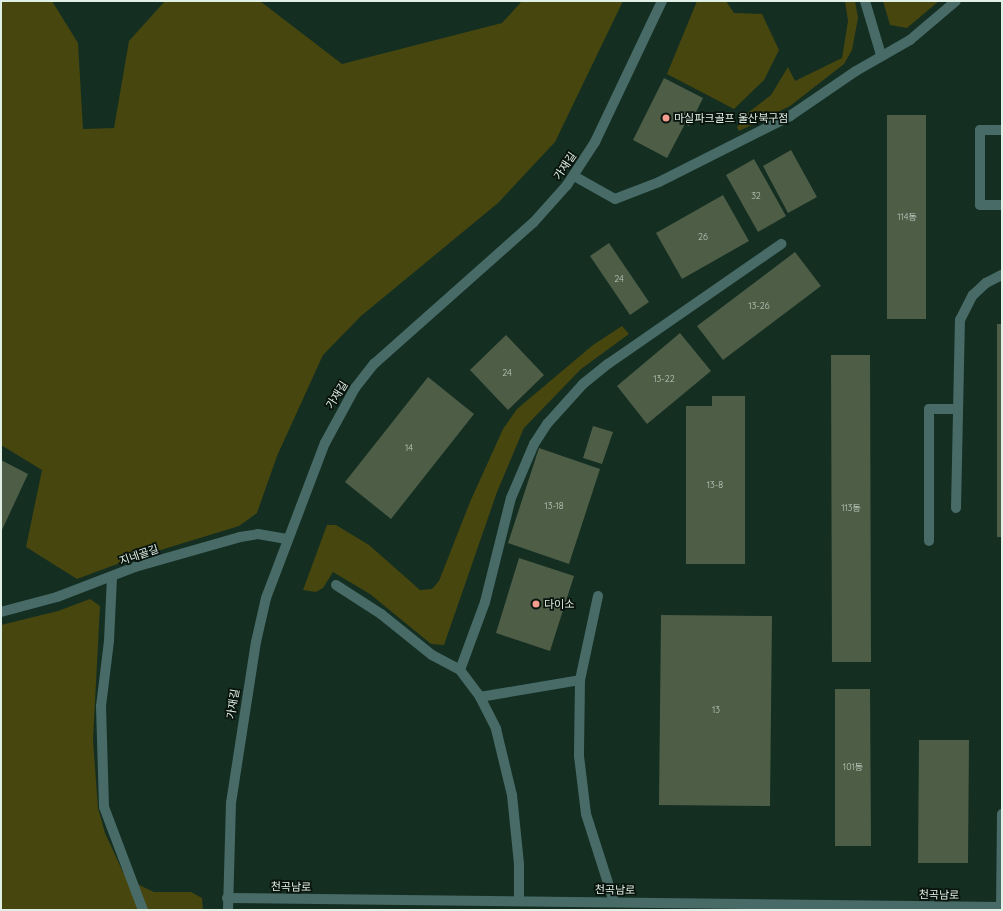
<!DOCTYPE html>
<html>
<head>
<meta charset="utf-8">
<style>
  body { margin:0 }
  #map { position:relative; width:1003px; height:911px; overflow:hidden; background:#142e22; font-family:Quicksand,"Noto Sans KR",sans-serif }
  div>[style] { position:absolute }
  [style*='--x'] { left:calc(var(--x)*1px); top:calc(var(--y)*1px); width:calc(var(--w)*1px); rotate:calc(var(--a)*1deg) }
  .green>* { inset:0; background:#46460e }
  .building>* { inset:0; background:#4e5d46 }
  .minor>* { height:10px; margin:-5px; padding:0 5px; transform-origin:5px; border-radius:5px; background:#486b67 }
  .dots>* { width:11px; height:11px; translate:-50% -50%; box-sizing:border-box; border:2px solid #09140e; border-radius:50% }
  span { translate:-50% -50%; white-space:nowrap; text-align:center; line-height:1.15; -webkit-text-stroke:3.5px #09140e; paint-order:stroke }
  .number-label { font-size:9px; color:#bccbbf }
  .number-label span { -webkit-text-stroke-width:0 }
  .poi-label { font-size:11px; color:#e1f0e7 }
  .left { translate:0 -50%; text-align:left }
  .street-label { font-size:11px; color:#e1f0e7 }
  .frame { position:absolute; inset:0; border:2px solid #e1f0e7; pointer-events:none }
</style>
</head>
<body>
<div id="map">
  <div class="green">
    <div style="clip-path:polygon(1px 1px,52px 1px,78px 43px,83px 129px,114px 128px,129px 41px,165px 1px,260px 1px,342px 64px,502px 23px,522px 1px,623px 1px,555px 142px,498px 203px,361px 316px,323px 355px,277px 456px,257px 513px,239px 526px,128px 560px,77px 579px,26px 547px,42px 470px,1px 445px)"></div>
    <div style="clip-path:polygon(697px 1px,726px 1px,734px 13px,762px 14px,779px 50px,764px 80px,734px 109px,667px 74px)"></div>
    <div style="clip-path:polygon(845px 1px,855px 1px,858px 18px,852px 50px,844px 64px,790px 106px,739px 131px,737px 127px,745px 115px,771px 95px,788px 67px,795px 81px,842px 58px,848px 21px)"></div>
    <div style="clip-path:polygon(883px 1px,939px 1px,907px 28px,890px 25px)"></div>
    <div style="clip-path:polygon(622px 326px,629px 334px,581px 369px,524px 428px,497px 492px,444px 645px,431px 644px,370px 594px,333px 572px,323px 588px,316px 592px,303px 590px,327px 525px,336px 525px,369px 545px,420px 590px,432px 589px,439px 581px,470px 502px,503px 429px,517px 409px,593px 345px)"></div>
    <div style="clip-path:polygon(90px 599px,100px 606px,93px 740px,98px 808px,105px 833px,123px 872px,139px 885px,154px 892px,191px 892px,202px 898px,203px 910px,1px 910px,1px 625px,58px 611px)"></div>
  </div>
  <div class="building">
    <div style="clip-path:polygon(664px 78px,703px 98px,689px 126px,685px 124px,667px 158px,633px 140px)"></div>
    <div style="clip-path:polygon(887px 115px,926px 115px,926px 319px,887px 319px)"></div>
    <div style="clip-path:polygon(791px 150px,817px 197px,788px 213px,763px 166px)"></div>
    <div style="clip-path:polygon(754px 159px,786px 216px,758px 232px,726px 175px)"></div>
    <div style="clip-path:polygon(723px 195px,749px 241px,682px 279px,656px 233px)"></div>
    <div style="clip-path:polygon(609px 243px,649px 302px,630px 315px,590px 256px)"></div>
    <div style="clip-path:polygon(795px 252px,821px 286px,723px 360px,697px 326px)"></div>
    <div style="clip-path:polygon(997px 324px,1002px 324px,1002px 537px,997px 537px)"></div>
    <div style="clip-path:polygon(680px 333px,711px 371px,647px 424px,617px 386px)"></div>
    <div style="clip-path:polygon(506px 335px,544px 375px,508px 410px,470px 370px)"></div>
    <div style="clip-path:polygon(831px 355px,870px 355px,871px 662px,832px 662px)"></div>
    <div style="clip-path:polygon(428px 377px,474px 414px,391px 519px,345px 482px)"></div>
    <div style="clip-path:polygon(712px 396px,745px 396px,745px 564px,686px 564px,686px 406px,712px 406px)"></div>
    <div style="clip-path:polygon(593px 426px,613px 432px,602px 464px,583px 458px)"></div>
    <div style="clip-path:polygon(539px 448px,600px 469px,569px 564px,508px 543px)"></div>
    <div style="clip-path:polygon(1px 460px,28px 474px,1px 532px)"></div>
    <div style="clip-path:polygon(519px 558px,574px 576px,550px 651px,496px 633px)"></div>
    <div style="clip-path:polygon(661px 615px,772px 616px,770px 806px,659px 805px)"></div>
    <div style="clip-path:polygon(835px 689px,870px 689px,871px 846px,835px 846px)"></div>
    <div style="clip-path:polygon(919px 740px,969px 740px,968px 863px,918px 863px)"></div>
  </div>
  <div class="minor">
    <div style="--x:865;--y:1;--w:56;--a:73.5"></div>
    <div style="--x:1002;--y:130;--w:22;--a:180"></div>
    <div style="--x:980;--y:130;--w:75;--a:90"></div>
    <div style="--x:980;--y:205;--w:22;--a:0"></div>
    <div style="--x:574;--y:176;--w:47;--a:29.3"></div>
    <div style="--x:615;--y:199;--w:47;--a:-21.1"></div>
    <div style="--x:659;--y:182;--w:147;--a:-26.7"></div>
    <div style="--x:790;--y:116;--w:80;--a:-34.3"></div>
    <div style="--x:856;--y:71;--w:62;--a:-29.9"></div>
    <div style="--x:910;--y:40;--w:60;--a:-40.3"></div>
    <div style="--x:956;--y:508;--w:188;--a:-88.8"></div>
    <div style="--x:960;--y:320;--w:28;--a:-63"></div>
    <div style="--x:973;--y:295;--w:18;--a:-43"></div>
    <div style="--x:986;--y:283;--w:18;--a:-27"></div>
    <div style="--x:929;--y:541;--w:132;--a:-90"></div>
    <div style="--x:929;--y:409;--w:28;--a:0"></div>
    <div style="--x:112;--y:577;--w:64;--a:92.7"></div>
    <div style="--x:109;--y:641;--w:65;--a:97"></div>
    <div style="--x:101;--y:706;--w:101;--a:88.3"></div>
    <div style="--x:104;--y:807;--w:110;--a:69.3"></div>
    <div style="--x:336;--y:585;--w:54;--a:32.8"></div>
    <div style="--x:381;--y:614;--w:65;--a:38.8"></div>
    <div style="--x:432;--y:655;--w:32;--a:28"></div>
    <div style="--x:460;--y:670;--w:34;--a:53"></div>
    <div style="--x:480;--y:697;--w:36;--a:63"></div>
    <div style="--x:496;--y:729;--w:68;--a:76.4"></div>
    <div style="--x:512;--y:795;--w:69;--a:84.2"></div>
    <div style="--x:519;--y:864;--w:37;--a:90"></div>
    <div style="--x:598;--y:596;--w:86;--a:102.1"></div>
    <div style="--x:580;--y:680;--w:76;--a:90.8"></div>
    <div style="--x:579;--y:756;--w:58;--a:83.1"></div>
    <div style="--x:586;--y:814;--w:92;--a:72.3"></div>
    <div style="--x:1;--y:612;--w:58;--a:-15"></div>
    <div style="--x:57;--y:597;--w:84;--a:-21"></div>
    <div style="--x:135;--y:567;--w:109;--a:-15.9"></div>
    <div style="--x:240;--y:537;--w:18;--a:-9"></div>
    <div style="--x:258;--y:534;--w:29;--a:10"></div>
    <div style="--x:460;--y:670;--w:72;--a:-69.8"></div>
    <div style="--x:485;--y:602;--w:107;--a:-76"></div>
    <div style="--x:511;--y:498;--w:59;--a:-66.9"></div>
    <div style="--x:534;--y:444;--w:24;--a:-57"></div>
    <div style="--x:547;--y:424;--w:54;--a:-48"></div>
    <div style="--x:583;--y:384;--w:32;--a:-39"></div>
    <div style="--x:608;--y:364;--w:211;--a:-34.7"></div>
    <div style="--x:480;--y:697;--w:101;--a:-9.6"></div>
    <div style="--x:227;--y:898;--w:775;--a:0.67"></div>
    <div style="--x:228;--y:910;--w:107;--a:-88.4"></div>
    <div style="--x:231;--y:803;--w:163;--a:-81.2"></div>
    <div style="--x:256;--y:642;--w:45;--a:-77.2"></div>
    <div style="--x:266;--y:598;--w:166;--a:-69.2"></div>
    <div style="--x:325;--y:443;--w:63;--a:-61.4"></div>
    <div style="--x:355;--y:388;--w:31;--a:-52"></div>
    <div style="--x:374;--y:364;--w:213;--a:-41.6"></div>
    <div style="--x:533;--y:223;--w:51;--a:-48.2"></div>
    <div style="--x:567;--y:185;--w:51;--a:-56.9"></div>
    <div style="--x:595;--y:142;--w:156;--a:-64.6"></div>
    <div style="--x:1001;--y:910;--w:96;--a:-89.4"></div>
  </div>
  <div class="dots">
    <div style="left:666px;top:118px;background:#f49d8d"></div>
    <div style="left:536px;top:604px;background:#f49d8d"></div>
  </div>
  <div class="number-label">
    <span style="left:756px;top:196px">32</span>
    <span style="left:907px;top:217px">114동</span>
    <span style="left:703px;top:237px">26</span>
    <span style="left:619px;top:279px">24</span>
    <span style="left:759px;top:306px">13-26</span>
    <span style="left:507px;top:373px">24</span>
    <span style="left:664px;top:379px">13-22</span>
    <span style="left:409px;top:448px">14</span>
    <span style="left:715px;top:485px">13-8</span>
    <span style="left:554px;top:506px">13-18</span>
    <span style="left:851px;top:508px">113동</span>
    <span style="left:716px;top:710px">13</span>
    <span style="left:853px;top:767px">101동</span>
  </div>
  <div class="poi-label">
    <span class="left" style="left:674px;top:118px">마실파크골프 울산북구점</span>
    <span class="left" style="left:544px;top:604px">다이소</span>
  </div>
  <div class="street-label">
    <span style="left:565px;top:166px;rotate:-56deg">가재길</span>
    <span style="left:337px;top:395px;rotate:-58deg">가재길</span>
    <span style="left:139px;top:555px;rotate:-19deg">지네골길</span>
    <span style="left:233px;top:704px;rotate:-81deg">가재길</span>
    <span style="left:291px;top:887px;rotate:1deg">천곡남로</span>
    <span style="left:615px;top:890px;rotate:1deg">천곡남로</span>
    <span style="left:939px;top:895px;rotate:1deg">천곡남로</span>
  </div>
  <div class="frame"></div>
</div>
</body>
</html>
